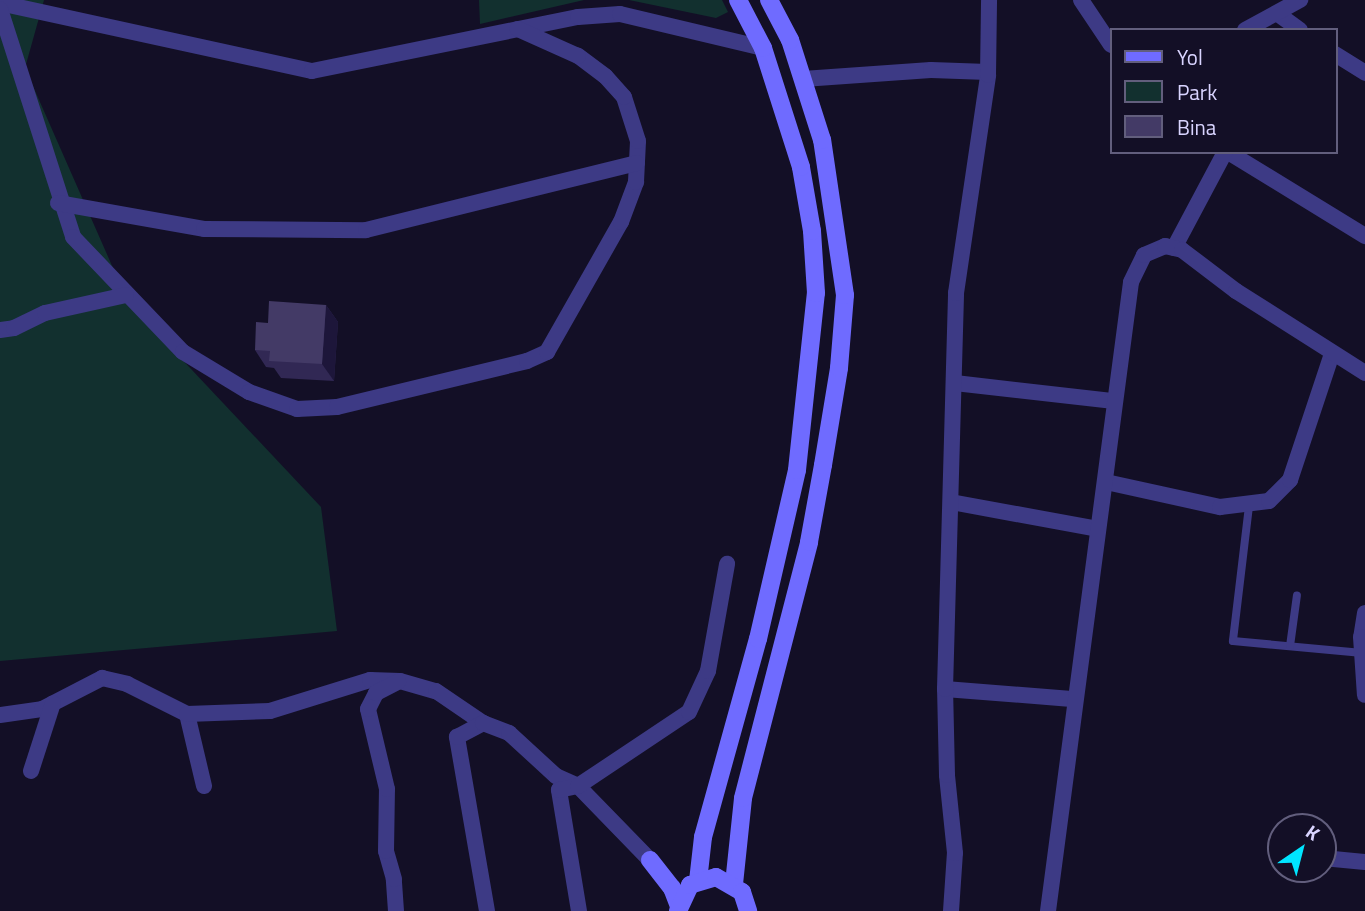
<!DOCTYPE html>
<html>
<head>
<meta charset="utf-8">
<style>
  body { margin:0 }
  #map { position:relative; width:1365px; height:911px; overflow:hidden; background:#130f26; font-family:"Titillium Web",sans-serif }
  div>[style] { position:absolute }
  [style*='--x'] { left:calc(var(--x)*1px); top:calc(var(--y)*1px); width:calc(var(--w)*1px); rotate:calc(var(--a)*1deg) }
  .green>* { inset:0; background:#12302f }
  .lane>* { height:8px; margin:-4px; padding:0 4px; transform-origin:4px; border-radius:4px; background:#3d3a85 }
  .street>* { height:16px; margin:-8px; padding:0 8px; transform-origin:8px; border-radius:8px; background:#3d3a85 }
  .secondary>* { height:18px; margin:-9px; padding:0 9px; transform-origin:9px; border-radius:9px; background:#6f6bff }
  .wall>* { inset:0; background:#312854 }
  .shaded-wall>* { inset:0; background:#1d163a }
  .building>* { inset:0; background:#433a66 }
  span { translate:-50% -50%; white-space:nowrap; text-align:center; line-height:1.15; -webkit-text-stroke:7px #130f26; paint-order:stroke }
  .legend { position:absolute; left:1110px; top:28px; width:228px; height:126px; box-sizing:border-box; background:#130f26; border:2px solid #625e7d; margin:0; padding:9px 12px; list-style:none; font-size:21px; color:#d9d4ff }
  .legend li { display:flex; align-items:center; gap:14px; height:35px }
  .legend b { width:35px; border:2px solid #625e7d }
  .north { position:absolute; left:1267px; top:813px; width:70px; height:70px; box-sizing:border-box; background:#130f26; border:2px solid #625e7d; border-radius:50%; rotate:35deg; font-size:19px; font-weight:700; line-height:28px; text-align:center; color:#d9d4ff }
  .north::after { content:''; display:block; margin:auto; width:24px; height:32px; background:#00e5ff; clip-path:polygon(50% 0,100% 100%,50% 72%,0 100%) }
</style>
</head>
<body>
<div id="map">
  <div class="green">
    <div style="clip-path:polygon(0 0,44px 0,25px 68px,128px 302px,321px 507px,337px 631px,0 661px)"></div>
    <div style="clip-path:polygon(479px 0,584px 0,480px 24px)"></div>
    <div style="clip-path:polygon(629px 0,722px 0,728px 12px,716px 18px)"></div>
  </div>
  <div class="lane">
    <div style="--x:1249;--y:506;--w:136;--a:96.8"></div>
    <div style="--x:1233;--y:641;--w:130;--a:5.3"></div>
    <div style="--x:1290;--y:646;--w:51;--a:-82.2"></div>
  </div>
  <div class="street">
    <div style="--x:1081;--y:0;--w:54;--a:56.3"></div>
    <div style="--x:0;--y:3;--w:319;--a:12.3"></div>
    <div style="--x:312;--y:71;--w:271;--a:-11.5"></div>
    <div style="--x:578;--y:17;--w:42;--a:-4.1"></div>
    <div style="--x:620;--y:14;--w:147;--a:13.4"></div>
    <div style="--x:0;--y:9;--w:239;--a:72.2"></div>
    <div style="--x:73;--y:237;--w:159;--a:46.3"></div>
    <div style="--x:183;--y:352;--w:77;--a:31.2"></div>
    <div style="--x:249;--y:392;--w:51;--a:19.5"></div>
    <div style="--x:297;--y:409;--w:40;--a:-2.9"></div>
    <div style="--x:337;--y:407;--w:195;--a:-13.6"></div>
    <div style="--x:527;--y:361;--w:22;--a:-24"></div>
    <div style="--x:547;--y:352;--w:150;--a:-60.4"></div>
    <div style="--x:621;--y:222;--w:43;--a:-69.4"></div>
    <div style="--x:636;--y:182;--w:41;--a:-87.2"></div>
    <div style="--x:638;--y:141;--w:46;--a:-107.7"></div>
    <div style="--x:624;--y:97;--w:28;--a:-132"></div>
    <div style="--x:605;--y:76;--w:34;--a:-143"></div>
    <div style="--x:578;--y:56;--w:66;--a:-155.8"></div>
    <div style="--x:1278;--y:14;--w:27;--a:36"></div>
    <div style="--x:1245;--y:30;--w:63;--a:-28.6"></div>
    <div style="--x:1335;--y:54;--w:36;--a:32"></div>
    <div style="--x:803;--y:79;--w:128;--a:-4"></div>
    <div style="--x:931;--y:70;--w:57;--a:2"></div>
    <div style="--x:1228;--y:152;--w:161;--a:31.5"></div>
    <div style="--x:58;--y:203;--w:148;--a:10.1"></div>
    <div style="--x:204;--y:229;--w:162;--a:0.4"></div>
    <div style="--x:366;--y:230;--w:279;--a:-13.9"></div>
    <div style="--x:1174;--y:248;--w:109;--a:-62"></div>
    <div style="--x:0;--y:330;--w:14;--a:-8"></div>
    <div style="--x:14;--y:328;--w:34;--a:-26"></div>
    <div style="--x:45;--y:313;--w:83;--a:-12.5"></div>
    <div style="--x:955;--y:383;--w:160;--a:6.5"></div>
    <div style="--x:1106;--y:482;--w:117;--a:12.4"></div>
    <div style="--x:1220;--y:507;--w:49;--a:-7"></div>
    <div style="--x:1269;--y:501;--w:30;--a:-45"></div>
    <div style="--x:1290;--y:480;--w:133;--a:-71.6"></div>
    <div style="--x:951;--y:502;--w:149;--a:10.4"></div>
    <div style="--x:1365;--y:613;--w:24;--a:99"></div>
    <div style="--x:1361;--y:637;--w:58;--a:86.1"></div>
    <div style="--x:945;--y:689;--w:127;--a:4.5"></div>
    <div style="--x:187;--y:714;--w:74;--a:76.7"></div>
    <div style="--x:0;--y:715;--w:42;--a:-8.1"></div>
    <div style="--x:42;--y:709;--w:68;--a:-27.3"></div>
    <div style="--x:102;--y:678;--w:26;--a:13"></div>
    <div style="--x:127;--y:684;--w:67;--a:26.6"></div>
    <div style="--x:187;--y:714;--w:83;--a:-2.1"></div>
    <div style="--x:270;--y:711;--w:105;--a:-17.2"></div>
    <div style="--x:370;--y:680;--w:30;--a:2"></div>
    <div style="--x:400;--y:681;--w:37;--a:16"></div>
    <div style="--x:436;--y:691;--w:57;--a:34.2"></div>
    <div style="--x:31;--y:771;--w:71;--a:-72.1"></div>
    <div style="--x:1323;--y:858;--w:42;--a:5.4"></div>
    <div style="--x:396;--y:911;--w:32;--a:-94"></div>
    <div style="--x:394;--y:879;--w:29;--a:-106"></div>
    <div style="--x:386;--y:851;--w:62;--a:-89.1"></div>
    <div style="--x:387;--y:789;--w:82;--a:-103.4"></div>
    <div style="--x:368;--y:709;--w:18;--a:-63"></div>
    <div style="--x:376;--y:693;--w:25;--a:-27"></div>
    <div style="--x:487;--y:911;--w:177;--a:-99.8"></div>
    <div style="--x:457;--y:737;--w:30;--a:-28"></div>
    <div style="--x:483;--y:723;--w:28;--a:21"></div>
    <div style="--x:509;--y:733;--w:64;--a:42.5"></div>
    <div style="--x:556;--y:776;--w:24;--a:24"></div>
    <div style="--x:578;--y:786;--w:103;--a:45.8"></div>
    <div style="--x:579;--y:911;--w:123;--a:-99.4"></div>
    <div style="--x:559;--y:790;--w:19;--a:-12"></div>
    <div style="--x:578;--y:786;--w:133;--a:-33.7"></div>
    <div style="--x:689;--y:712;--w:45;--a:-65.1"></div>
    <div style="--x:708;--y:671;--w:109;--a:-79.9"></div>
    <div style="--x:951;--y:911;--w:58;--a:-86.1"></div>
    <div style="--x:955;--y:853;--w:78;--a:-95.9"></div>
    <div style="--x:947;--y:775;--w:86;--a:-91.3"></div>
    <div style="--x:945;--y:689;--w:396;--a:-88.4"></div>
    <div style="--x:956;--y:293;--w:220;--a:-81.6"></div>
    <div style="--x:988;--y:75;--w:75;--a:-89.2"></div>
    <div style="--x:1048;--y:911;--w:634;--a:-82.48"></div>
    <div style="--x:1131;--y:282;--w:30;--a:-64"></div>
    <div style="--x:1144;--y:255;--w:23;--a:-23"></div>
    <div style="--x:1165;--y:246;--w:17;--a:13"></div>
    <div style="--x:1182;--y:250;--w:68;--a:37.2"></div>
    <div style="--x:1236;--y:291;--w:153;--a:32.4"></div>
  </div>
  <div class="secondary">
    <div style="--x:650;--y:860;--w:36;--a:52"></div>
    <div style="--x:672;--y:888;--w:19;--a:69"></div>
    <div style="--x:698;--y:881;--w:44;--a:-83.5"></div>
    <div style="--x:703;--y:837;--w:205;--a:-74.5"></div>
    <div style="--x:758;--y:639;--w:173;--a:-77"></div>
    <div style="--x:797;--y:470;--w:178;--a:-83.9"></div>
    <div style="--x:816;--y:293;--w:62;--a:-93.7"></div>
    <div style="--x:812;--y:231;--w:65;--a:-99.8"></div>
    <div style="--x:801;--y:167;--w:125;--a:-107.7"></div>
    <div style="--x:763;--y:48;--w:54;--a:-117.5"></div>
    <div style="--x:734;--y:884;--w:86;--a:-84"></div>
    <div style="--x:743;--y:798;--w:264;--a:-75.5"></div>
    <div style="--x:809;--y:542;--w:78;--a:-79.7"></div>
    <div style="--x:823;--y:465;--w:98;--a:-80.6"></div>
    <div style="--x:839;--y:368;--w:73;--a:-85.3"></div>
    <div style="--x:845;--y:295;--w:157;--a:-98.4"></div>
    <div style="--x:822;--y:140;--w:105;--a:-107.7"></div>
    <div style="--x:790;--y:40;--w:45;--a:-117.7"></div>
    <div style="--x:678;--y:911;--w:29;--a:-65"></div>
    <div style="--x:690;--y:885;--w:27;--a:-17"></div>
    <div style="--x:716;--y:877;--w:30;--a:30"></div>
    <div style="--x:742;--y:892;--w:20;--a:72"></div>
  </div>
  <div class="wall">
    <div style="clip-path:polygon(326px 305px,338px 322px,334px 381px,281px 378px,274px 368px,266px 367px,255px 350px)"></div>
  </div>
  <div class="shaded-wall">
    <div style="clip-path:polygon(326px 305px,338px 322px,334px 381px,322px 364px)"></div>
  </div>
  <div class="building">
    <div style="clip-path:polygon(269px 301px,326px 305px,322px 364px,269px 361px,270px 351px,255px 350px,256px 322px,268px 323px)"></div>
  </div>
  <ul class="legend">
  <li><b style="height:9px;background:#6f6bff"></b>Yol</li>
  <li><b style="height:19px;background:#12302f"></b>Park</li>
  <li><b style="height:19px;background:#433a66"></b>Bina</li>
  </ul>
  <div class="north">K</div>
</div>
</body>
</html>
